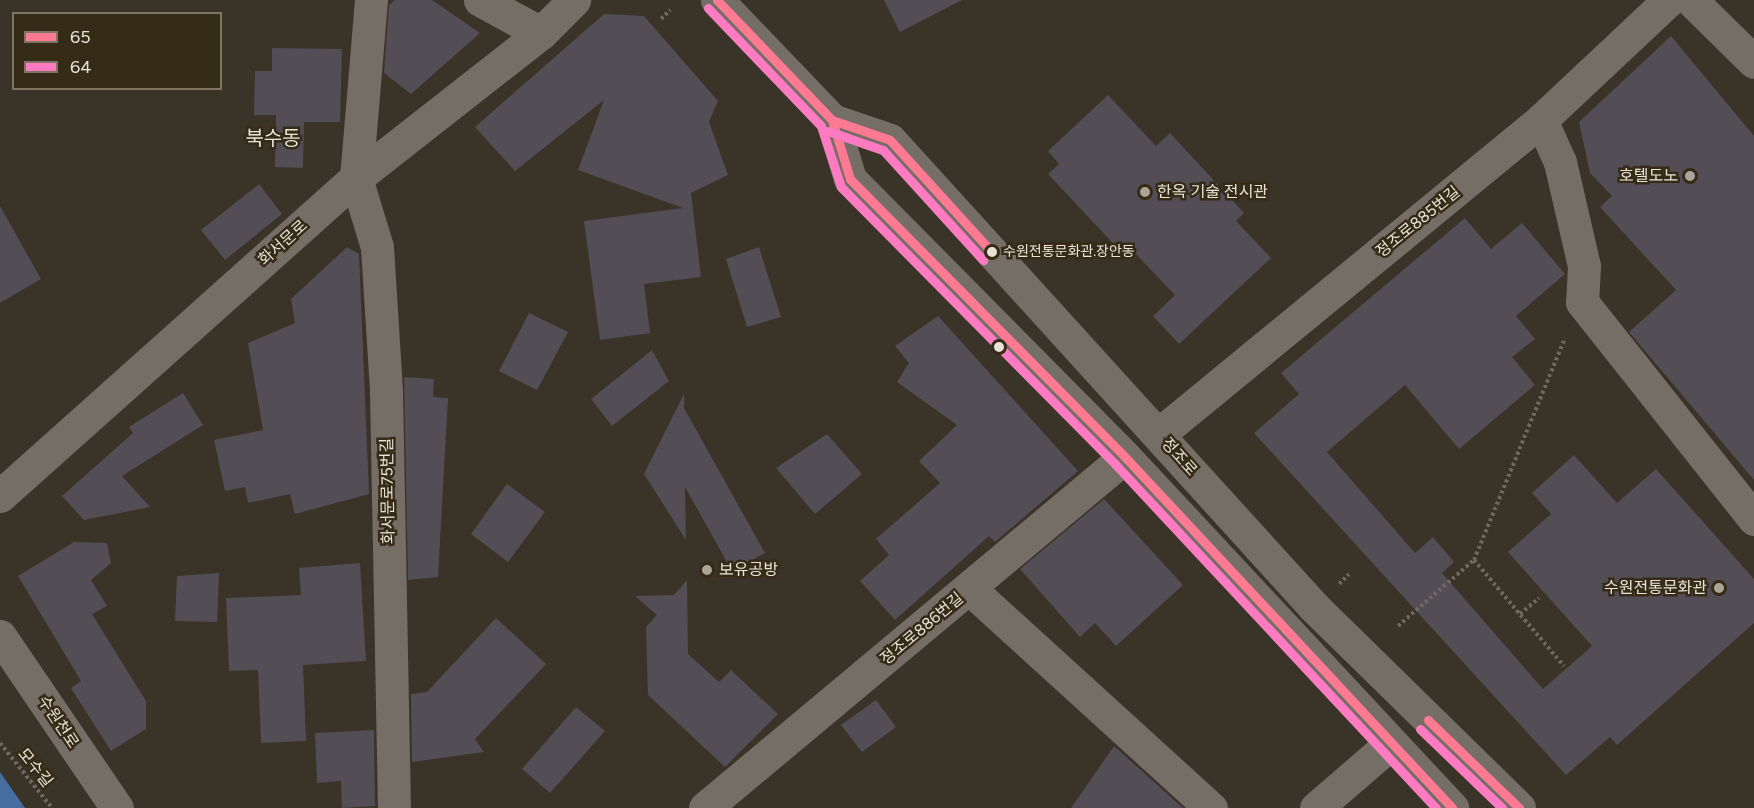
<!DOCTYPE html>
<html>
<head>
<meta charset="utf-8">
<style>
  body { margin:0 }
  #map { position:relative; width:1754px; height:808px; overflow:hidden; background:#393328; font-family:Figtree,"Noto Sans KR",sans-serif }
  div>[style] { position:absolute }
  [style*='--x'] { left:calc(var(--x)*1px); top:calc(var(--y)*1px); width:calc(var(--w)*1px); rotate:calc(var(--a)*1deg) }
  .water>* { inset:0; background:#456d9e }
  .building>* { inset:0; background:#534d55 }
  .path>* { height:4px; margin-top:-2px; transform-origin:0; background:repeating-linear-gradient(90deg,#6e6960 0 3px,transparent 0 6px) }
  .minor>* { height:33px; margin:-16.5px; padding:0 16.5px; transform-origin:16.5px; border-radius:16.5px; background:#746e66 }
  .bus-1>* { height:9px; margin:-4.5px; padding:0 4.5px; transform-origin:4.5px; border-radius:4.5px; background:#fe7a93 }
  .bus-2>* { height:9px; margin:-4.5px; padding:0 4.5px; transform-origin:4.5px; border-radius:4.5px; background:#fe7ac1 }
  .dots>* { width:16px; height:16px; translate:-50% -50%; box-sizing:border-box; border:3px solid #362b17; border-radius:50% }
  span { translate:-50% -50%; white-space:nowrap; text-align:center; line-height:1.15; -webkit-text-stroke:5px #362b17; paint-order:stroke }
  .bus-label { font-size:14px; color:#e9e2d6 }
  .left { translate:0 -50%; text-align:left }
  .poi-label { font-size:16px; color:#e9e2d6 }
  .right { translate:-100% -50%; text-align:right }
  .street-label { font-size:16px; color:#e9e2d6 }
  .quarter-label { font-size:20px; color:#e9e2d6 }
  .legend { position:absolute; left:12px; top:12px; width:210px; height:78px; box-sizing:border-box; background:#362b17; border:2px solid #7e7463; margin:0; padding:8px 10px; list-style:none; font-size:18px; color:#e9e2d6 }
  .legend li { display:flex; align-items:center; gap:12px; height:30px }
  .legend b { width:30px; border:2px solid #7e7463 }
</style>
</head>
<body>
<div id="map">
  <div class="water">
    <div style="clip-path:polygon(0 772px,25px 808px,0 808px)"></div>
  </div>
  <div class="building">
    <div style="clip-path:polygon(395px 0,432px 0,480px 33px,411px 94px,384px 73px,389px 5px)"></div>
    <div style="clip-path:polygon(884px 0,962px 0,900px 32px)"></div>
    <div style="clip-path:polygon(604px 14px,644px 16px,718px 101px,709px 122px,728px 175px,691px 193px,701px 277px,644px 284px,650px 333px,600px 340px,584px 221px,683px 208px,578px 170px,604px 100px,515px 171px,475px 127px)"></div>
    <div style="clip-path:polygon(1671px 36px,1754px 136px,1754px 480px,1629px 332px,1676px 290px,1600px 207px,1612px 196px,1590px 173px,1579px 122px)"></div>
    <div style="clip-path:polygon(272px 48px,342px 49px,340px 122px,304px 122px,303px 168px,275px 167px,276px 115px,254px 115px,255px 71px,272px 71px)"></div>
    <div style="clip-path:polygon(1108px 95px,1156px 146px,1170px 133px,1244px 213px,1236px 221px,1271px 258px,1179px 344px,1153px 316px,1175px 295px,1131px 249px,1124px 255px,1048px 174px,1059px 164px,1048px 151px)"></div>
    <div style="clip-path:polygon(259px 184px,282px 214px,225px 260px,201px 230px)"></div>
    <div style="clip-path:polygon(0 206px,41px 279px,0 303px)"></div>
    <div style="clip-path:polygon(1465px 218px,1491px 249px,1522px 223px,1565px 274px,1516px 316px,1535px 339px,1512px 357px,1535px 385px,1459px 449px,1405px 385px,1327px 452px,1415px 553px,1433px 537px,1454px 562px,1442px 573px,1543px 689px,1592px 646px,1508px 552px,1551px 514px,1532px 493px,1574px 455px,1617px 503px,1656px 469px,1754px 579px,1754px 623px,1617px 745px,1610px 737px,1566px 775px,1254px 433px,1299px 394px,1281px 373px)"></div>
    <div style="clip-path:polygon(347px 247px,359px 254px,369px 494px,295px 514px,290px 494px,248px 503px,245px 487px,225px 491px,214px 440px,263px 430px,248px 343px,295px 323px,291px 299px)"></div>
    <div style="clip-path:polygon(759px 247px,781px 317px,747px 327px,726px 259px)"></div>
    <div style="clip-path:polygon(529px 313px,568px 332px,537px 390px,499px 371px)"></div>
    <div style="clip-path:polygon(938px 316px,1078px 471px,995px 542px,989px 536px,895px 620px,860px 581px,889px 555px,876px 539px,940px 483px,919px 461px,957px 425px,897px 382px,909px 363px,895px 346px)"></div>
    <div style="clip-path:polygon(652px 350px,669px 381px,612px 426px,591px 399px)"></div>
    <div style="clip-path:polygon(404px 377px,434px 379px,433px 397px,448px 398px,438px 577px,408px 580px)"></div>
    <div style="clip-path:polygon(183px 393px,203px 425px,122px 476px,150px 507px,84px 520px,62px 496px,133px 433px,129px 427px)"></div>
    <div style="clip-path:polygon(684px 394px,684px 408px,765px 553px,732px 571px,685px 487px,686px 540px,644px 474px)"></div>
    <div style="clip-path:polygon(827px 434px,862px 474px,815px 514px,776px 468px)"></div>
    <div style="clip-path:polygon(507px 484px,545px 512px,508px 562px,471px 534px)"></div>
    <div style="clip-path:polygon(1104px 499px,1183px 585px,1116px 646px,1095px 623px,1080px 637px,1020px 569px)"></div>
    <div style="clip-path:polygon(74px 542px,107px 543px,111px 563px,91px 580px,107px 606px,92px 614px,146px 701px,146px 729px,111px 751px,71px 688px,81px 681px,18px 576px)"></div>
    <div style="clip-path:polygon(360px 563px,366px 661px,303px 665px,306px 741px,261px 743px,258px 670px,229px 671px,226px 598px,301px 595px,299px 568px)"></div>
    <div style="clip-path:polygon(219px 573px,217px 622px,175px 621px,177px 576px)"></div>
    <div style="clip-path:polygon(687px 580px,688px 654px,719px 682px,731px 670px,778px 714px,725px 767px,648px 695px,646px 627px,657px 615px,635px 596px,674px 595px)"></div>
    <div style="clip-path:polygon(496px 618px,546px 664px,475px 739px,484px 752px,412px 762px,411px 694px,427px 692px)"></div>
    <div style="clip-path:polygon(876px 700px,896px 727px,862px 752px,841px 725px)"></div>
    <div style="clip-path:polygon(576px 707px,605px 731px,550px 793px,522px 769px)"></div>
    <div style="clip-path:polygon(374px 730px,375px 806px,342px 808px,341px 781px,317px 783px,315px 733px)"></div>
    <div style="clip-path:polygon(1114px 746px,1183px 808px,1071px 808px)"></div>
  </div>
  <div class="path">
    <div style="--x:661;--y:19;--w:13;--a:-45"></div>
    <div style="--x:1474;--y:560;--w:139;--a:49.7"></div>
    <div style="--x:1339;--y:584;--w:14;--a:-45"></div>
    <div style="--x:1520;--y:614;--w:25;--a:-40"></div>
    <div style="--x:1398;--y:626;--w:101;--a:-41"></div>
    <div style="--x:1474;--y:560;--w:240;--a:-67.7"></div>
    <div style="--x:0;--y:743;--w:83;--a:51.3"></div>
  </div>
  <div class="minor">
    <div style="--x:371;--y:0;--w:179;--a:94.8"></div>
    <div style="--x:356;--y:178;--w:72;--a:73.1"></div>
    <div style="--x:377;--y:247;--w:145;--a:86.4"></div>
    <div style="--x:386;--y:392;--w:416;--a:88.9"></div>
    <div style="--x:480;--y:0;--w:69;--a:28.4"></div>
    <div style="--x:717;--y:0;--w:166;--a:46.2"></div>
    <div style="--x:832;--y:120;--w:62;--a:73"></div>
    <div style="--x:850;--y:179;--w:391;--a:45.3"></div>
    <div style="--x:1125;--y:457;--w:480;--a:47"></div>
    <div style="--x:1691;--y:0;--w:88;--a:44.5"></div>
    <div style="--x:832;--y:120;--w:61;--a:19"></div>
    <div style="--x:890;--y:140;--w:631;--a:47.76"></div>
    <div style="--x:1314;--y:607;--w:287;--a:44.4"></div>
    <div style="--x:1541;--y:120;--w:46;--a:65.7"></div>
    <div style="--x:1560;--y:162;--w:107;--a:77"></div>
    <div style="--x:1584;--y:266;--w:36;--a:93"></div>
    <div style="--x:1582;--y:302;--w:277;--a:51.6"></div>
    <div style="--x:1159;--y:434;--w:494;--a:-39.4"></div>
    <div style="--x:1541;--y:120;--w:175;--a:-43.2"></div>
    <div style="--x:0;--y:496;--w:477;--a:-41.8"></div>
    <div style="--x:356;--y:178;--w:235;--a:-38.1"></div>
    <div style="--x:541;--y:33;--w:47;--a:-45"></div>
    <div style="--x:970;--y:589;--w:326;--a:42.3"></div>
    <div style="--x:0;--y:636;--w:208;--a:55.8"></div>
    <div style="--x:705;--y:808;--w:547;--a:-39.89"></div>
    <div style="--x:1316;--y:808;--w:96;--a:-40.8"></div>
  </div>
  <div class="bus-1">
    <div style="--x:717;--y:0;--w:166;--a:46.2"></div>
    <div style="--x:832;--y:120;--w:62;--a:73"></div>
    <div style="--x:850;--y:179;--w:391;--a:45.3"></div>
    <div style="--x:1125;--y:457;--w:480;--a:47"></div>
    <div style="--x:832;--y:120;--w:61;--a:19"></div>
    <div style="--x:890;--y:140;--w:151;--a:47.7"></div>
    <div style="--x:1428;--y:720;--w:127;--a:44"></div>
  </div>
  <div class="bus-2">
    <div style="--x:708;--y:8;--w:163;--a:46.2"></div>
    <div style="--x:821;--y:126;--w:64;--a:71.8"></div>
    <div style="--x:841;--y:187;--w:391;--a:45.3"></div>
    <div style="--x:1116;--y:465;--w:469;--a:47"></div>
    <div style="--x:828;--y:131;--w:58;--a:19.1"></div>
    <div style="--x:883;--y:150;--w:149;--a:47.7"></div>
    <div style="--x:1420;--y:729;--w:114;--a:43.9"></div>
  </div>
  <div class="dots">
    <div style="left:1690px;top:176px;background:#aba599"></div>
    <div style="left:1145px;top:192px;background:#aba599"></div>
    <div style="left:992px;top:252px;background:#e9e2d6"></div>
    <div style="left:999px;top:347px;background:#e9e2d6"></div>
    <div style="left:707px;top:570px;background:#aba599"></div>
    <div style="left:1719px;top:588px;background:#aba599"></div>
  </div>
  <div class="bus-label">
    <span class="left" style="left:1003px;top:252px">수원전통문화관.장안동</span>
  </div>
  <div class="poi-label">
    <span class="right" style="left:1678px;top:176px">호텔도노</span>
    <span class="left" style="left:1157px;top:192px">한옥 기술 전시관</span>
    <span class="left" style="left:719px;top:570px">보유공방</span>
    <span class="right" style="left:1707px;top:588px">수원전통문화관</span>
  </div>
  <div class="street-label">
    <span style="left:1418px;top:222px;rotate:-39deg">정조로885번길</span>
    <span style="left:283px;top:243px;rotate:-42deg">화서문로</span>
    <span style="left:1179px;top:457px;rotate:48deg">정조로</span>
    <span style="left:388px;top:491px;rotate:-91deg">화서문로75번길</span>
    <span style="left:922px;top:629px;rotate:-40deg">정조로886번길</span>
    <span style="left:58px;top:722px;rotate:56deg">수원천로</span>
    <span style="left:35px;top:768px;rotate:51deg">모수길</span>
  </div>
  <div class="quarter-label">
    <span style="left:273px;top:138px">북수동</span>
  </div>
  <ul class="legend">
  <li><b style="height:8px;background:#fe7a93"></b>65</li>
  <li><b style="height:8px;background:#fe7ac1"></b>64</li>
  </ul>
</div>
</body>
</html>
